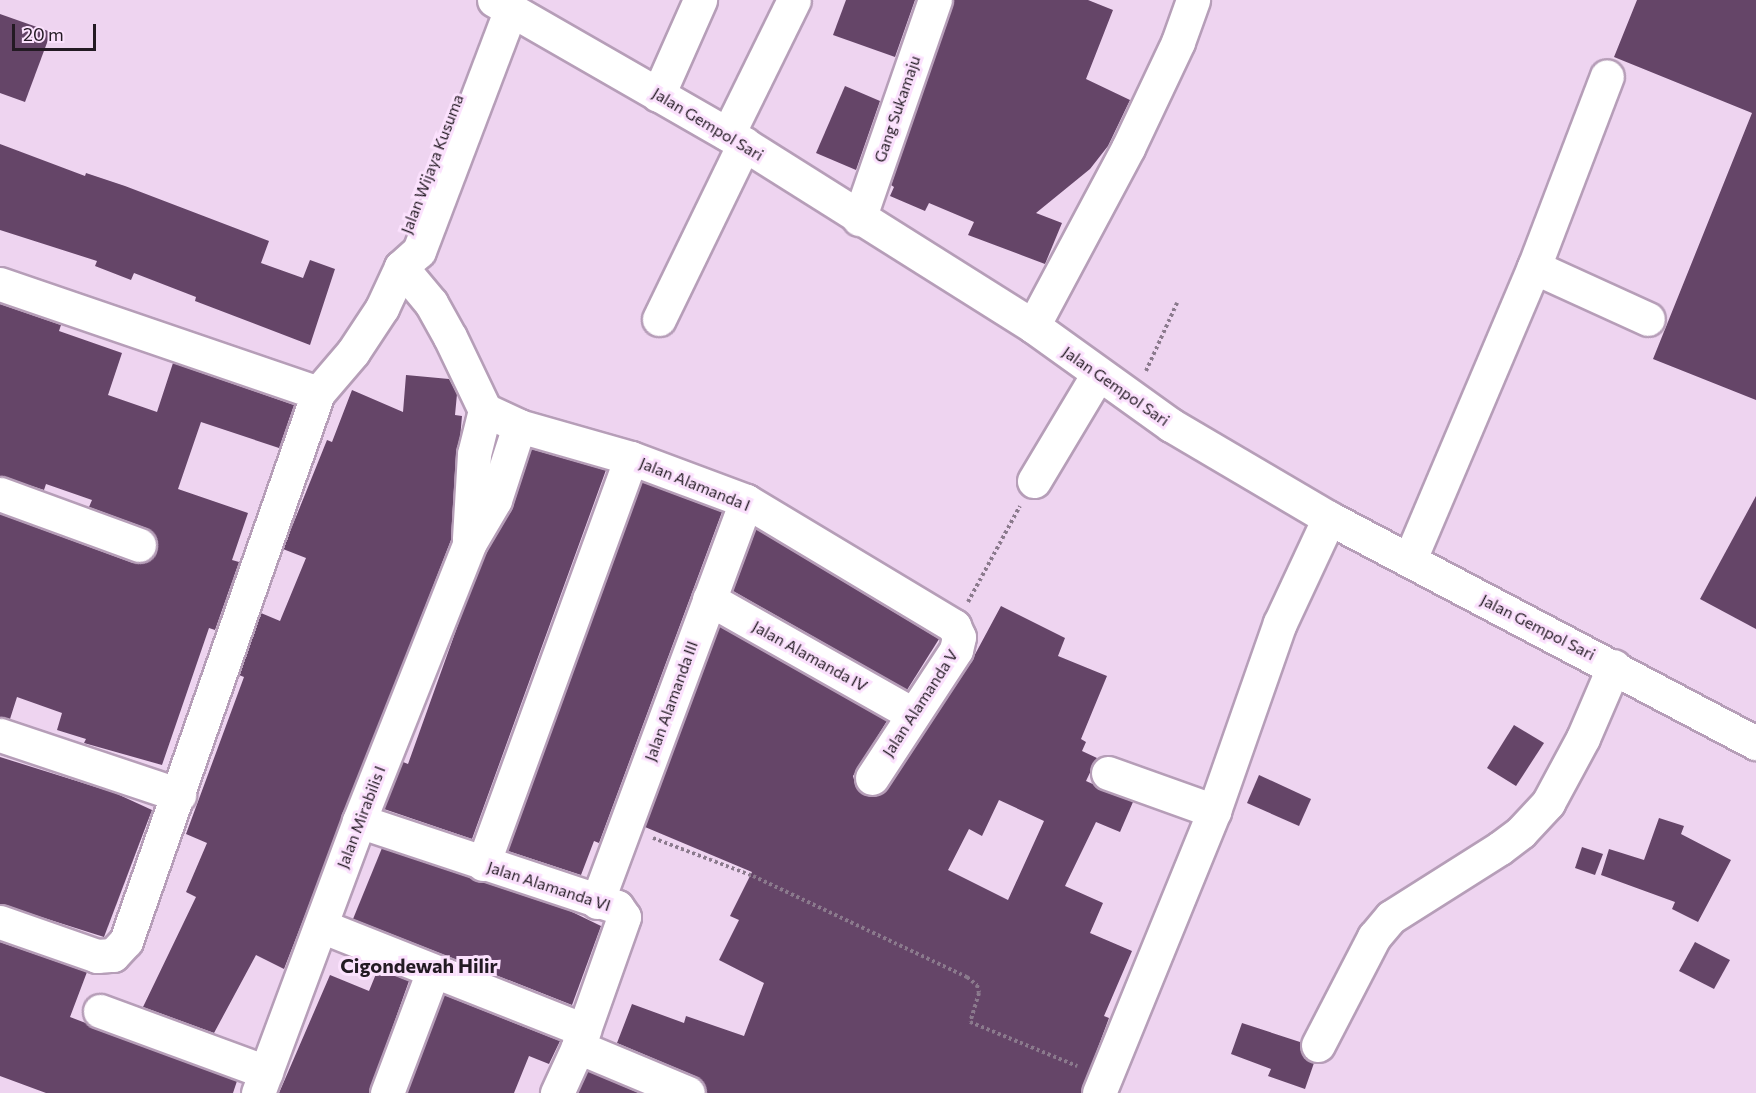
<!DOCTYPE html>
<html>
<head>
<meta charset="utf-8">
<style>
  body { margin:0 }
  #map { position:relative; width:1756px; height:1093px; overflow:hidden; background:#eed4f0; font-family:Commissioner,sans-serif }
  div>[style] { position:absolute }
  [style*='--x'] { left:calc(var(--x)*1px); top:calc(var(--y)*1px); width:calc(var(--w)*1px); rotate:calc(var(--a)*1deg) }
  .building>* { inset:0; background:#654568 }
  .path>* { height:4px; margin-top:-2px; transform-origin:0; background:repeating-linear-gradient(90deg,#8b7a8d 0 3px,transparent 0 6px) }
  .roads { filter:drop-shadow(2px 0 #b69eb8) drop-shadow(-2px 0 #b69eb8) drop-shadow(0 2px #b69eb8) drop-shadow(0 -2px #b69eb8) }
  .minor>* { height:33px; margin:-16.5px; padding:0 16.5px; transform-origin:16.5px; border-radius:16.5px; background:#fff }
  span { translate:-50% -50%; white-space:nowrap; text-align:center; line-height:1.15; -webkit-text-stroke:6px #fbe1fd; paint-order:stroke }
  .street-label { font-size:16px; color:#231a23 }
  .quarter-label { font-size:20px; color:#231a23; font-weight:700 }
  .scale { position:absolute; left:12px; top:24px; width:84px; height:27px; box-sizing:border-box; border:3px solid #231a23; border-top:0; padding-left:8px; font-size:18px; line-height:21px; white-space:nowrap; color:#231a23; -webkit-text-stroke:4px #fbe1fd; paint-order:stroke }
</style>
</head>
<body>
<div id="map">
  <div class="building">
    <div style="clip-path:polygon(846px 0,915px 0,895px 57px,833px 35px)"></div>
    <div style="clip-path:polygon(953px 0,1088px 0,1113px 10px,1086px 79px,1130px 100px,1108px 146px,1090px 169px,1036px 213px,1062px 223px,1045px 264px,968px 235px,974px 222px,929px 203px,925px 211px,890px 196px,894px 187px,891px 185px)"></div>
    <div style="clip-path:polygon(1637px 0,1756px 0,1756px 400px,1653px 359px,1752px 113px,1614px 57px)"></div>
    <div style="clip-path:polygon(0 14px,51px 32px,25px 102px,0 93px)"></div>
    <div style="clip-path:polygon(845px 86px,880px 101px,856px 170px,816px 153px)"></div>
    <div style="clip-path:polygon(0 144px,85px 176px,86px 173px,125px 186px,269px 241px,261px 263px,303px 278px,310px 260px,335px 269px,310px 345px,195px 301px,196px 297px,134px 273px,131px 280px,95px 266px,97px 261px,0 230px)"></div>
    <div style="clip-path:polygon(0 304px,61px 325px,59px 331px,122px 353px,108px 395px,157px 412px,173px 363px,294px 405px,279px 448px,201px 422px,178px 489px,248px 513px,232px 560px,239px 562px,215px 630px,209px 628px,162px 765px,84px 743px,86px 739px,57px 730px,62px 713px,17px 697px,10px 719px,0 717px,0 514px,133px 563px,151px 560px,158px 542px,146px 528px,89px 507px,92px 500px,46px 484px,44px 490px,0 476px)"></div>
    <div style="clip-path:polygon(406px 375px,449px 379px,457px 394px,455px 415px,462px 416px,451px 540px,284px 969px,256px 955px,214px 1033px,143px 1007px,196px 897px,186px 892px,207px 843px,186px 834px,244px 677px,239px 675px,261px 613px,280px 621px,306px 558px,283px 549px,327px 440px,332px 442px,352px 390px,403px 412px)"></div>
    <div style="clip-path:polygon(531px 449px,606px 470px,472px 839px,384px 809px,403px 762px,408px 764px,469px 594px,486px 552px,513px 506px)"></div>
    <div style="clip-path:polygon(642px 482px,722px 512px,599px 843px,594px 841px,581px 875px,508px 851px)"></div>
    <div style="clip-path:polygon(1756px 496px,1756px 629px,1700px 599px)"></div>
    <div style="clip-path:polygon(756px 529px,939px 639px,907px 690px,733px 591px)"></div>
    <div style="clip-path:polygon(evenodd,1001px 606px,1065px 638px,1058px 656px,1107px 676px,1081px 739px,1086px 742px,1082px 751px,1097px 758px,1086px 781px,1133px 802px,1120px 832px,1096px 822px,1065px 886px,1103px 903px,1090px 933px,1132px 951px,1104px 1016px,1109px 1018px,1081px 1093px,706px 1093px,703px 1082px,695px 1076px,617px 1043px,632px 1004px,684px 1023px,686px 1016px,744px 1036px,764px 983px,719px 960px,739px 920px,730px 916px,752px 872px,645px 827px,719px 626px,887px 721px,853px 776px,856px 787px,872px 797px,888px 788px,972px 660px,1001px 606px,999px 800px,1044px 821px,1008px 900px,948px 870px,969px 829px,982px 836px,999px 800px)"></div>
    <div style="clip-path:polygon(1514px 725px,1544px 743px,1516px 786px,1487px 768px)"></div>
    <div style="clip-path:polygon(0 757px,115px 793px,152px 810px,104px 937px,0 904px)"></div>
    <div style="clip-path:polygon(1259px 775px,1311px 799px,1299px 826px,1247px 803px)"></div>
    <div style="clip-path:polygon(1659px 818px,1684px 826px,1681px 834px,1731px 860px,1698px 922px,1672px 909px,1675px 902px,1601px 875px,1609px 849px,1644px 860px)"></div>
    <div style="clip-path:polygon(1582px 847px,1603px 854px,1595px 875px,1575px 868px)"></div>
    <div style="clip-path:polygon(382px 848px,568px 910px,601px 926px,572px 1005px,353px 919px)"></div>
    <div style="clip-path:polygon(0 942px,87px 972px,70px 1017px,237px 1081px,233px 1093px,46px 1093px,0 1076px)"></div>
    <div style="clip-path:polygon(1695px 942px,1730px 960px,1714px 989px,1679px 971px)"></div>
    <div style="clip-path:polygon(378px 969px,409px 981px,369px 1093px,279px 1093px,330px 975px,369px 991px)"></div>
    <div style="clip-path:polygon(444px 995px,560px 1041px,549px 1064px,529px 1056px,514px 1093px,407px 1093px)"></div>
    <div style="clip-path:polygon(1242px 1023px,1300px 1042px,1303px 1056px,1314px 1063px,1305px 1089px,1268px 1076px,1271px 1069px,1231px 1054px)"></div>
    <div style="clip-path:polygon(588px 1071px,639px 1093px,578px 1093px)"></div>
  </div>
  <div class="path">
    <div style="--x:1146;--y:371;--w:75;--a:-65.5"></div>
    <div style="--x:968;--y:602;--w:109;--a:-61.6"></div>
    <div style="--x:653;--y:838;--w:107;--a:20.8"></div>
    <div style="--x:753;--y:876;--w:237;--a:25.3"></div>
    <div style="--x:967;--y:977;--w:13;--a:39"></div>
    <div style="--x:977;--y:985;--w:8;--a:76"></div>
    <div style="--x:979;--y:993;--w:30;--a:107"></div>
    <div style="--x:970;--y:1022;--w:116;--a:22.4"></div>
  </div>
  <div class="roads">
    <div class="minor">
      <div style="--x:494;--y:0;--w:289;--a:29.9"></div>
      <div style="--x:744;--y:144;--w:342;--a:32.2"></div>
      <div style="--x:1033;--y:326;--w:170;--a:35.7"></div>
      <div style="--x:1171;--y:425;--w:183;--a:30.5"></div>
      <div style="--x:1329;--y:518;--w:483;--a:27.8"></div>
      <div style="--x:658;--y:95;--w:104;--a:-66.1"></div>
      <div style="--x:728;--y:134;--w:149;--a:-63.8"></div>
      <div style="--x:859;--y:219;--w:232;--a:-70.9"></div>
      <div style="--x:401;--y:267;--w:47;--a:50.2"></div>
      <div style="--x:431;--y:303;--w:39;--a:61"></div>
      <div style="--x:450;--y:337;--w:81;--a:64.4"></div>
      <div style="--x:485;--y:410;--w:45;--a:104"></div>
      <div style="--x:474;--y:454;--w:85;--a:93.4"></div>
      <div style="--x:1534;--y:267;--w:125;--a:24.5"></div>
      <div style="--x:0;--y:284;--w:336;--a:18.9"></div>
      <div style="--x:318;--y:393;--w:54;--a:-49.5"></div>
      <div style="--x:353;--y:352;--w:53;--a:-56.6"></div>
      <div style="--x:382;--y:308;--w:45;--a:-65.1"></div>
      <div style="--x:401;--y:267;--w:24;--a:-42"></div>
      <div style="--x:419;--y:251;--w:259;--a:-69.2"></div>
      <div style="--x:659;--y:319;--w:195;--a:-64.1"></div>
      <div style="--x:1033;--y:326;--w:202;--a:-61.9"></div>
      <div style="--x:1128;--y:148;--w:117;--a:-64.7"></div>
      <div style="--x:1178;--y:42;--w:45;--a:-70.3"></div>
      <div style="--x:485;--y:410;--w:38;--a:25"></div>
      <div style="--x:519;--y:426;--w:116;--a:15.9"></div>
      <div style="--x:631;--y:458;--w:123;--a:20.5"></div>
      <div style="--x:746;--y:501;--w:243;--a:31"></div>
      <div style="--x:954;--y:626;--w:12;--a:66"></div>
      <div style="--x:959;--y:637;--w:13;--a:103"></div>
      <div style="--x:956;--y:650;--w:153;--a:123.3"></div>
      <div style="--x:1034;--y:481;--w:125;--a:-59.1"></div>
      <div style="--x:0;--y:494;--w:148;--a:20.1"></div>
      <div style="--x:1410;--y:559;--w:317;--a:-67"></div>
      <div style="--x:1534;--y:267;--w:204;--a:-69.1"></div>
      <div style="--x:709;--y:599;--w:233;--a:29.5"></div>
      <div style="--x:0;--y:735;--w:189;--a:18.5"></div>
      <div style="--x:1108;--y:773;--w:113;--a:19.7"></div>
      <div style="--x:359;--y:821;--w:272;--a:18.4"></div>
      <div style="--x:617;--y:907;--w:12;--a:55"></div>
      <div style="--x:624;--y:917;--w:138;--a:109.5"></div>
      <div style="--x:578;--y:1047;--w:51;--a:114.5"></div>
      <div style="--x:483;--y:864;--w:432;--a:-70"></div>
      <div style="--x:597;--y:902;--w:428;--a:-69.6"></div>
      <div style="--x:0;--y:922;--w:103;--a:19.3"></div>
      <div style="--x:97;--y:956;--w:16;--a:-4"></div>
      <div style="--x:113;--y:955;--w:19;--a:-47"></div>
      <div style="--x:126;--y:941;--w:581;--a:-70.69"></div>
      <div style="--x:321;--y:926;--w:283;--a:21.6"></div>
      <div style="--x:100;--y:1011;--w:177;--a:20.2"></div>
      <div style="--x:1318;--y:1045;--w:122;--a:-62.6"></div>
      <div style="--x:1374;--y:937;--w:26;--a:-50"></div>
      <div style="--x:1391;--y:917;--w:129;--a:-32.3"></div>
      <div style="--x:1500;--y:848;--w:26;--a:-37"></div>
      <div style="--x:1521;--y:832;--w:40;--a:-47"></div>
      <div style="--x:1548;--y:803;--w:74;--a:-61.7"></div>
      <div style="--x:1583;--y:738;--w:78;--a:-66.7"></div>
      <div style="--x:578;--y:1047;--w:119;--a:22.7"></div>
      <div style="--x:258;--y:1093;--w:290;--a:-69.6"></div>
      <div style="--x:359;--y:821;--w:298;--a:-68.3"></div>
      <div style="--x:469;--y:544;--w:51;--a:-59.4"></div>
      <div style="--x:495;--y:500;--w:78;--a:-72"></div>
      <div style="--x:387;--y:1093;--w:130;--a:-69.3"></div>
      <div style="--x:1099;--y:1093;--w:305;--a:-67.8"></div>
      <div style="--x:1214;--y:811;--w:199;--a:-70.7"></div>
      <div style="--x:1280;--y:623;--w:116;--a:-65"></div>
    </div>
  </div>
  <div class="street-label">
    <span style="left:897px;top:109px;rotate:-71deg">Gang Sukamaju</span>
    <span style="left:708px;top:124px;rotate:31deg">Jalan Gempol Sari</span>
    <span style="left:432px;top:164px;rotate:-69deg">Jalan Wijaya Kusuma</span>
    <span style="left:1116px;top:386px;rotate:35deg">Jalan Gempol Sari</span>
    <span style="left:695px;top:484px;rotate:22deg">Jalan Alamanda I</span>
    <span style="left:1538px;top:627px;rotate:27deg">Jalan Gempol Sari</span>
    <span style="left:810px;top:656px;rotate:29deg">Jalan Alamanda IV</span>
    <span style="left:671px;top:701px;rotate:-70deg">Jalan Alamanda III</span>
    <span style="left:920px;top:703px;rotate:-57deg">Jalan Alamanda V</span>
    <span style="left:361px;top:817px;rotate:-69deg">Jalan Mirabilis I</span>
    <span style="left:549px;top:886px;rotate:18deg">Jalan Alamanda VI</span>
  </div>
  <div class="quarter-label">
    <span style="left:419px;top:965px">Cigondewah Hilir</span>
  </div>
  <div class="scale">20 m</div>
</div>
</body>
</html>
